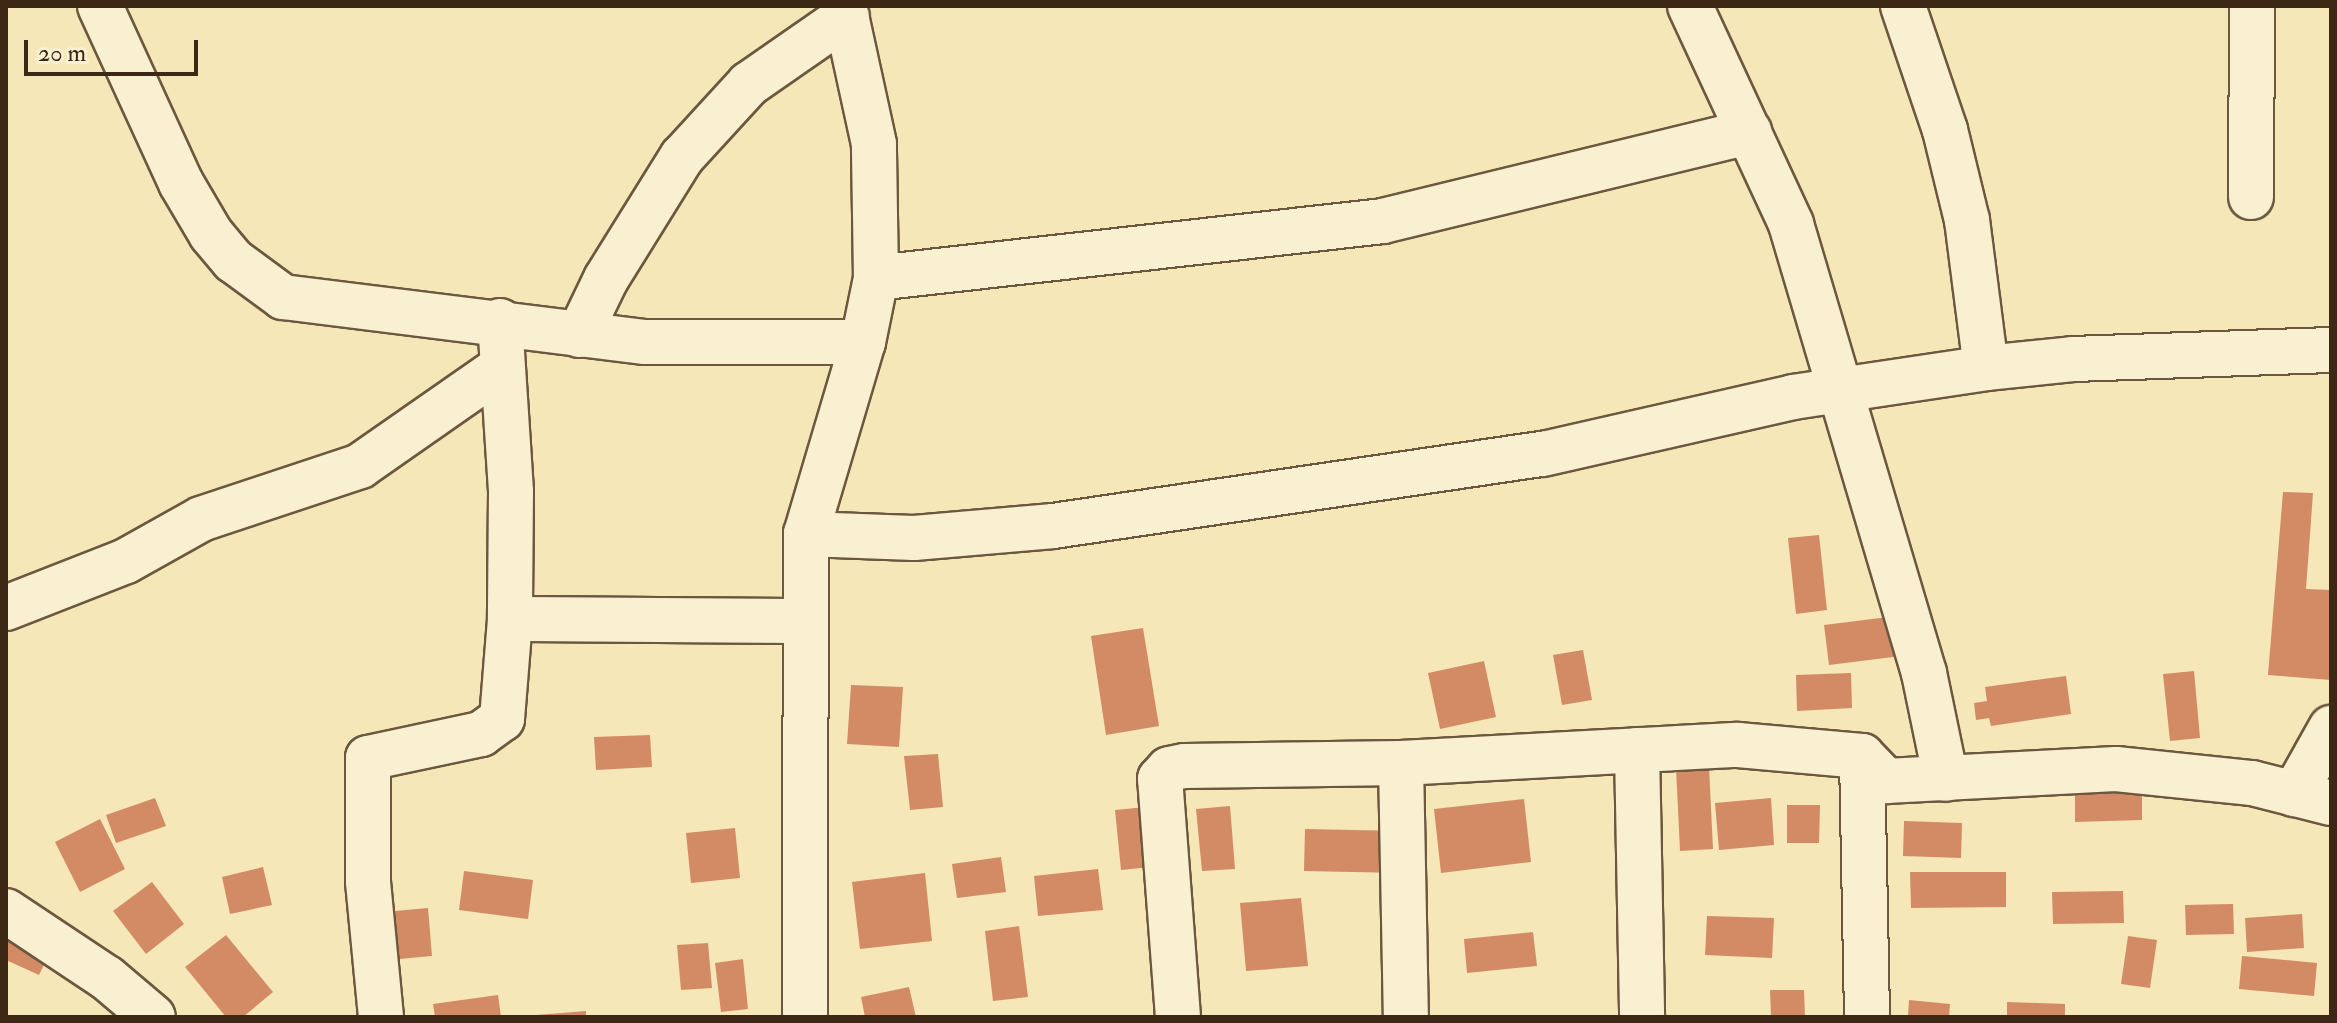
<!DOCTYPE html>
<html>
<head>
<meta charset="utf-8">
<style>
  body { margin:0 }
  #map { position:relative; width:2337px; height:1023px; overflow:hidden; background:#f6e7b8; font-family:"IM FELL Double Pica",serif }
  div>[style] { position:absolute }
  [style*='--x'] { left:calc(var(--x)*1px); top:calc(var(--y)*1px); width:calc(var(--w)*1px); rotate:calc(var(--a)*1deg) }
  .building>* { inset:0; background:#d38b65 }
  .roads { filter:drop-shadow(2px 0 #6b583e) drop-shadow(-2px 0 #6b583e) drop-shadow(0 2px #6b583e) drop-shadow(0 -2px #6b583e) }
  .minor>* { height:44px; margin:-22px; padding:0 22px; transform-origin:22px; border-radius:22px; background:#f9efd1 }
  span { translate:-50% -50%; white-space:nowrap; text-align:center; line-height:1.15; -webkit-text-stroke:7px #f9efd1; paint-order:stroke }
  .frame { position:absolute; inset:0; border:8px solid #3d2816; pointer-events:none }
  .scale { position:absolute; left:24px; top:40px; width:174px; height:36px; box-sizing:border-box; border:4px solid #3d2816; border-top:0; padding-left:10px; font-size:24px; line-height:28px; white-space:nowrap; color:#3d2816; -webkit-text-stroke:6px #f9efd1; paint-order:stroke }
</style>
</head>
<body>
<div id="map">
  <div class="building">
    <div style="clip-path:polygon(2283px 492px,2313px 493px,2306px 589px,2331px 590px,2331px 680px,2268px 675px)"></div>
    <div style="clip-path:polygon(1819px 535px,1827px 610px,1796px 614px,1788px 538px)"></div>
    <div style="clip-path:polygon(1904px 615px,1909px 655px,1829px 665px,1824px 625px)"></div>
    <div style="clip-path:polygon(1143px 628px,1159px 726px,1106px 735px,1091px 636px)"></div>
    <div style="clip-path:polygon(1583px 650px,1592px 700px,1562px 705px,1553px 655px)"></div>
    <div style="clip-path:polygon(1484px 661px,1496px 717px,1440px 729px,1428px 673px)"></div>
    <div style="clip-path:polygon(2194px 671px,2200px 738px,2170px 741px,2163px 674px)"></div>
    <div style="clip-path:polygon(1851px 673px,1852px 708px,1797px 711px,1796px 675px)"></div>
    <div style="clip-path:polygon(2066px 676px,2071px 714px,1991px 726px,1989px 718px,1976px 720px,1974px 703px,1987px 701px,1985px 687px)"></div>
    <div style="clip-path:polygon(851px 685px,903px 687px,899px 747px,847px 744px)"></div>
    <div style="clip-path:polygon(650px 735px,652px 767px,596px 770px,594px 737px)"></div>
    <div style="clip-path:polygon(1708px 746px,1713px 849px,1680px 851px,1675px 747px)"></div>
    <div style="clip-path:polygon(938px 754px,943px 807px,910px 810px,904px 756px)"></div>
    <div style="clip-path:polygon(2142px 777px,2142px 820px,2075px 822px,2075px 779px)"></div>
    <div style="clip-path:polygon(155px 798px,166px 826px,116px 843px,106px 815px)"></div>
    <div style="clip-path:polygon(1771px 798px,1774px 845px,1719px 850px,1715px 803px)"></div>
    <div style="clip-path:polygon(1524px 799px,1531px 862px,1441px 873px,1434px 809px)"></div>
    <div style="clip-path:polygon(1787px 805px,1820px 805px,1819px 843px,1787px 843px)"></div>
    <div style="clip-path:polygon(1156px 806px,1161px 866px,1121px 870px,1115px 810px)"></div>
    <div style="clip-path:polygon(1230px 806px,1235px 869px,1202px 871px,1196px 809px)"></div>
    <div style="clip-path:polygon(100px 819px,125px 869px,80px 892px,55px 842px)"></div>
    <div style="clip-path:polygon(1904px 821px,1962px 823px,1961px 858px,1903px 856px)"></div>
    <div style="clip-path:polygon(735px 828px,740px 878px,691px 883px,686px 833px)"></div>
    <div style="clip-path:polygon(1305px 829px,1403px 831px,1402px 873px,1304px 871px)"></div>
    <div style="clip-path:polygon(1001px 857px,1006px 892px,957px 898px,952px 864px)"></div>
    <div style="clip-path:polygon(263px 867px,272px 905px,230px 914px,222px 877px)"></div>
    <div style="clip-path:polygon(1098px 869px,1103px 910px,1038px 916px,1034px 876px)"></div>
    <div style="clip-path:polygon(464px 871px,533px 880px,528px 919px,459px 910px)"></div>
    <div style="clip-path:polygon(1910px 872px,2006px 872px,2006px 907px,1911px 908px)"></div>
    <div style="clip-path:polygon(925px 873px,932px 941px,860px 949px,852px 882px)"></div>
    <div style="clip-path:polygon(152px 882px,184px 924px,146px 954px,113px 911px)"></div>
    <div style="clip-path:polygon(2123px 891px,2124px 923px,2053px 924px,2052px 892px)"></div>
    <div style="clip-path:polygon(1301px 898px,1308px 966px,1246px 971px,1240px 903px)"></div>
    <div style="clip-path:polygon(2233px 904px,2234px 934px,2186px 935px,2185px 905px)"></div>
    <div style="clip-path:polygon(428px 908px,432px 956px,399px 959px,395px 911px)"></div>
    <div style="clip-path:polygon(2302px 914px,2304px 948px,2247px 952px,2245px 918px)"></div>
    <div style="clip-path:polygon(1707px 916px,1774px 918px,1772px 958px,1705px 955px)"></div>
    <div style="clip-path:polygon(1019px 926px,1028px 997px,993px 1001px,985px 931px)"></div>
    <div style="clip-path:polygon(1533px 932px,1537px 966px,1467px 973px,1464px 939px)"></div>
    <div style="clip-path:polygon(226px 935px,273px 992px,243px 1017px,226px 1017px,185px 967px)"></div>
    <div style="clip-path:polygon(6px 936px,58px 936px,39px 975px,6px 960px)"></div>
    <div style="clip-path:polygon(2128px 936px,2157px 940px,2150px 988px,2121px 984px)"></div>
    <div style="clip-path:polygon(708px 943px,712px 988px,681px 990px,677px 945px)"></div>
    <div style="clip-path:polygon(2242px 956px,2317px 963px,2314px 996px,2239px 989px)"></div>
    <div style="clip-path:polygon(743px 959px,748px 1009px,721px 1012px,715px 963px)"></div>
    <div style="clip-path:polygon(909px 987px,916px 1017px,865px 1017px,861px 997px)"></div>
    <div style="clip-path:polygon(1770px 990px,1804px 990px,1805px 1017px,1771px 1017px)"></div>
    <div style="clip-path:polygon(498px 995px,501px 1017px,435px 1017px,433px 1004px)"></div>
    <div style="clip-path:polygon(1909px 1000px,1950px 1004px,1949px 1017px,1908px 1017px)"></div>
    <div style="clip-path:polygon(2007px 1002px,2065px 1004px,2065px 1017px,2007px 1017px)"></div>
    <div style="clip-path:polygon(586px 1011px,586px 1017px,536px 1017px,536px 1015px)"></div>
  </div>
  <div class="roads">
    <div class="minor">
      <div style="--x:100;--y:6;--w:195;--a:65.4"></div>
      <div style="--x:181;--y:183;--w:59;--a:59.5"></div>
      <div style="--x:211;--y:234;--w:35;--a:50"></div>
      <div style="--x:234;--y:261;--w:61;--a:36.3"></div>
      <div style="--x:283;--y:297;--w:365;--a:7.1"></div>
      <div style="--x:645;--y:342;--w:218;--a:0"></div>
      <div style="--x:1690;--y:6;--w:240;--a:65.1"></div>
      <div style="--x:1791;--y:224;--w:468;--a:73.5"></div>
      <div style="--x:1924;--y:673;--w:108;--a:78.3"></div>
      <div style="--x:1903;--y:6;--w:131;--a:71.3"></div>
      <div style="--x:1945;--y:130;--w:93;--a:76.3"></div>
      <div style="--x:1967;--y:220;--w:149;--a:82.7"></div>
      <div style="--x:2251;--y:197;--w:191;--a:-89.7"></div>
      <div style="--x:876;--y:278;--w:510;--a:-6.41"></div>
      <div style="--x:1383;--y:221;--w:377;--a:-13.7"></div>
      <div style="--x:500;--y:321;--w:171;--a:86.3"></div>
      <div style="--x:511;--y:492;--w:127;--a:90.5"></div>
      <div style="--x:510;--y:619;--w:296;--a:0.4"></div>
      <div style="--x:579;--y:335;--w:62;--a:-64.3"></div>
      <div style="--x:606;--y:279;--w:144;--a:-58.1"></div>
      <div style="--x:682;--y:157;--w:99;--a:-47.5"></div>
      <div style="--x:749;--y:84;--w:119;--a:-34.8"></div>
      <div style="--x:806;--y:534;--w:108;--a:2.1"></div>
      <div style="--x:914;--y:538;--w:140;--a:-4.9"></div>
      <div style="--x:1053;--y:526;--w:495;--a:-8.4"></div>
      <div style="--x:1543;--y:454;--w:256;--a:-12.8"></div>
      <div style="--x:1793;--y:397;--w:195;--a:-8.5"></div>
      <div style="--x:1986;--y:368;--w:87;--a:-5.9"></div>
      <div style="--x:2073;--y:359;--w:258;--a:-2"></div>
      <div style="--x:6;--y:608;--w:129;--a:-21.4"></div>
      <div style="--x:126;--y:561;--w:86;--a:-29.2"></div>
      <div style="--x:201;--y:519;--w:168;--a:-18.4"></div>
      <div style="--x:360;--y:466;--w:173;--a:-34.9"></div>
      <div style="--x:1637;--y:750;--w:267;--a:88.9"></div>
      <div style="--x:1862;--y:756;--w:261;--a:88.9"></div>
      <div style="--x:1401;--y:763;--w:254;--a:88.9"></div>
      <div style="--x:2294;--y:794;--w:76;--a:-60.7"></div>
      <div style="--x:6;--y:911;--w:121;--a:33.6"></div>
      <div style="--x:107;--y:978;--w:60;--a:40.3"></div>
      <div style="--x:381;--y:1017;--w:137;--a:-95.5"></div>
      <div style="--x:368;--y:881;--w:123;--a:-90"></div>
      <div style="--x:368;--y:758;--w:116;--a:-12"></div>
      <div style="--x:481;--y:734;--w:26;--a:-36"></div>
      <div style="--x:502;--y:719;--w:100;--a:-85.4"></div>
      <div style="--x:805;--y:1017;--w:483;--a:-89.9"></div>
      <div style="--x:806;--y:534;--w:200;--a:-73.5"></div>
      <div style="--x:863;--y:342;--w:65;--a:-78.5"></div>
      <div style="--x:876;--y:278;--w:134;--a:-90.9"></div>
      <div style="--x:874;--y:144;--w:141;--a:-102.3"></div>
      <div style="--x:1178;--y:1017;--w:239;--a:-94.3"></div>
      <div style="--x:1160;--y:779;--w:13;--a:-48"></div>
      <div style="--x:1169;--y:769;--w:16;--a:-11"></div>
      <div style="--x:1185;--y:766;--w:216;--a:-0.8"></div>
      <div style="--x:1401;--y:763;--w:337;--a:-3.1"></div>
      <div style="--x:1738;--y:745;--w:124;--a:5.1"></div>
      <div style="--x:1862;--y:756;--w:35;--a:46"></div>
      <div style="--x:1886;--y:781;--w:230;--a:-3"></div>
      <div style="--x:2116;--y:769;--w:137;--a:5.9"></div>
      <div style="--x:2252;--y:783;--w:81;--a:14.2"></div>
    </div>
  </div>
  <div class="frame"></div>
  <div class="scale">20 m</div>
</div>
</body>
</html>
